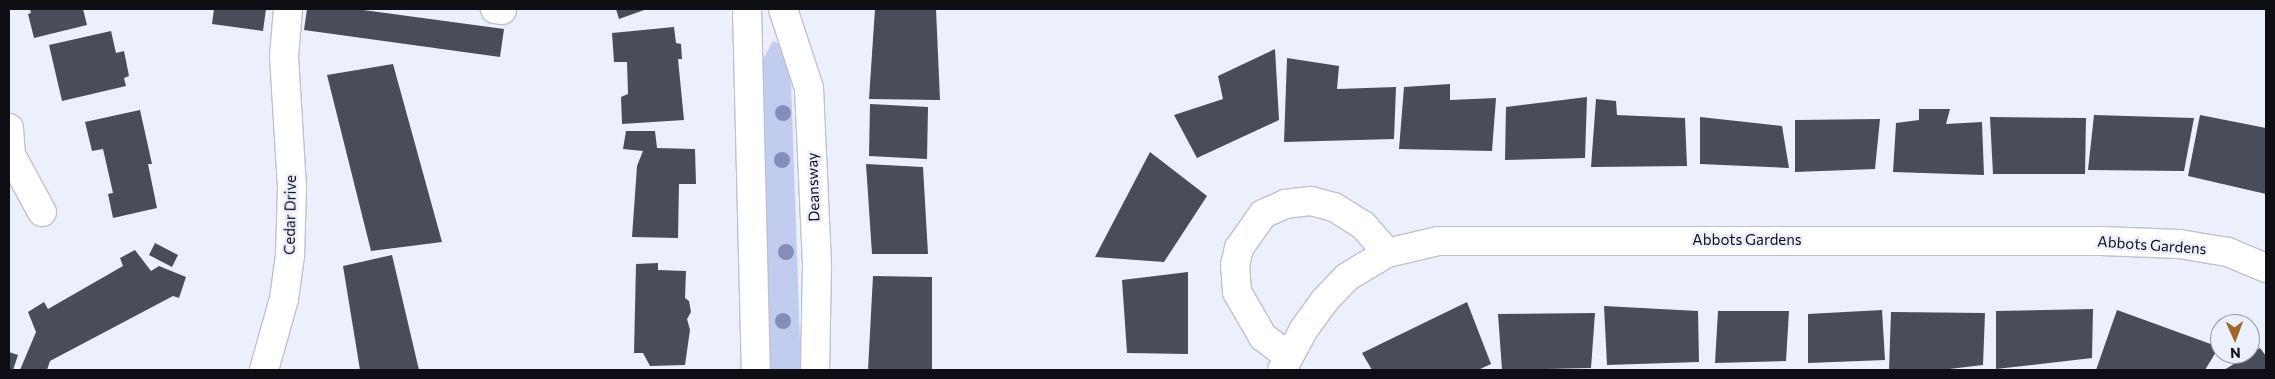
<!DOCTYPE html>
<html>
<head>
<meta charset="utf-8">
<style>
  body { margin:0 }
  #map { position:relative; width:2275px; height:379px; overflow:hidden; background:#ecf0fd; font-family:Commissioner,sans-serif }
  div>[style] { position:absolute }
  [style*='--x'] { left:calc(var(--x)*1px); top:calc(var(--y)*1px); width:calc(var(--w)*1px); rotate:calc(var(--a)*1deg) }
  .green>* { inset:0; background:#c1ccef }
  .building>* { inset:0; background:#494d5a }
  .roads { filter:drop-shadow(1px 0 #bdc2d0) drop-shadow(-1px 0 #bdc2d0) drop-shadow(0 1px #bdc2d0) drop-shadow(0 -1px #bdc2d0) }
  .minor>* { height:28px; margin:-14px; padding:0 14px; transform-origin:14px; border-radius:14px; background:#fff }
  .trees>* { width:16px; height:16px; margin:-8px; border-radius:50%; background:#858eb9 }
  span { translate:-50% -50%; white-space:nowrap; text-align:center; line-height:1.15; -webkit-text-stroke:5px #ecf0fd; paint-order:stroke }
  .street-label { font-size:15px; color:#0d0f14 }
  .frame { position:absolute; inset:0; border:10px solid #0d0f14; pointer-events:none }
  .north { position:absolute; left:2210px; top:314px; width:50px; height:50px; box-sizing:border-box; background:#ecf0fd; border:1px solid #9396a0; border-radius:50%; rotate:178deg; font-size:14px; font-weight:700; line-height:20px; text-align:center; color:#0d0f14 }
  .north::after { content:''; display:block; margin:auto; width:18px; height:22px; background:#a3662a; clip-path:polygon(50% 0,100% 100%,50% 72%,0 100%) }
</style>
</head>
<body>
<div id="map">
  <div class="green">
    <div style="clip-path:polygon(773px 41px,784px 46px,791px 81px,801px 370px,767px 370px,762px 61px)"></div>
  </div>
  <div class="building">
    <div style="clip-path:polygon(30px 9px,83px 9px,87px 25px,34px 38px,28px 14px,31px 13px)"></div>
    <div style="clip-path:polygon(214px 9px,266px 9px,263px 31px,212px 24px)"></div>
    <div style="clip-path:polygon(307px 9px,356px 9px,504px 29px,500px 57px,304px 30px)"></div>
    <div style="clip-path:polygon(616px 9px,647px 9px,619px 19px)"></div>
    <div style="clip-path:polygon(875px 9px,936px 9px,940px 100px,869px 99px)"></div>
    <div style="clip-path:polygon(674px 27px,676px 43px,681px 44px,682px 59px,678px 59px,684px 120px,622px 124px,621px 97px,628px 94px,627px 62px,614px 62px,612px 33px)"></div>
    <div style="clip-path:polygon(111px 31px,116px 53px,124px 51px,129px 76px,124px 78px,126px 86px,62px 101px,49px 45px)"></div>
    <div style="clip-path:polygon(1275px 49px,1279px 120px,1197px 158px,1174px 115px,1223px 99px,1218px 76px)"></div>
    <div style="clip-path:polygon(1287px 58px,1339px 66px,1337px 89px,1396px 87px,1394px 139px,1284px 142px)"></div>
    <div style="clip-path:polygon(393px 64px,442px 242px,371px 251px,327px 75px)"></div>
    <div style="clip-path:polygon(1450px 84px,1450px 100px,1496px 98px,1492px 151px,1399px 149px,1404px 87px)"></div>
    <div style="clip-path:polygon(1587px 97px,1585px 158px,1505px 160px,1506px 107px)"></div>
    <div style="clip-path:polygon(1596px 99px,1616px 101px,1617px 115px,1685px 118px,1687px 166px,1591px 167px)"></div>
    <div style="clip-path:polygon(870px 104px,928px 107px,927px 159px,869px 156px)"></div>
    <div style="clip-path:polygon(1919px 109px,1950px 109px,1946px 124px,1982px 122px,1984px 175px,1893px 172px,1896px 123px,1919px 120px)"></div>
    <div style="clip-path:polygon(140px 110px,152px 164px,148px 164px,157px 208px,113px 218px,108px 194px,113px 193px,103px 149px,92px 151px,85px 122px)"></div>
    <div style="clip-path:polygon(2094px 115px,2194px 118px,2184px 171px,2088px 170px)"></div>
    <div style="clip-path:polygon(2200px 115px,2266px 128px,2266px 194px,2188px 176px)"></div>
    <div style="clip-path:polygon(1700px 117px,1782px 126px,1789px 168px,1700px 164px)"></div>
    <div style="clip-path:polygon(1990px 117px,2086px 118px,2085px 174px,1993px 174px)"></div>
    <div style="clip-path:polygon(1880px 119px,1875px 169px,1795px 172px,1795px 120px)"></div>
    <div style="clip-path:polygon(626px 131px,655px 131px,657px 148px,695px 149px,696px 184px,679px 184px,678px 238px,632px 237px,637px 166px,643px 151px,623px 149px)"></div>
    <div style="clip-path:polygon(1150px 152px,1207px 196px,1164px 262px,1095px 257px)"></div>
    <div style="clip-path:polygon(866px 164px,923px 167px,928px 254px,872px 254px)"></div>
    <div style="clip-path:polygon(155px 243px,178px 255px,172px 267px,149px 255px)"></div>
    <div style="clip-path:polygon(135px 250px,151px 271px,159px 266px,186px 277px,179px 298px,173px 296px,50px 361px,47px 370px,20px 370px,36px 332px,28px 312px,44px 302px,48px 309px,123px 266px,120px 258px)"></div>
    <div style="clip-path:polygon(392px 255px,419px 370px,360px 370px,343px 266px)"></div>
    <div style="clip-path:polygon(658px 263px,658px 270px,686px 271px,685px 298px,689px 301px,691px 312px,687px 319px,690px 330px,685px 365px,650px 366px,643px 353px,634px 353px,636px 264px)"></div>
    <div style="clip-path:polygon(1188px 272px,1188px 354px,1127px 353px,1122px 280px)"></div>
    <div style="clip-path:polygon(873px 276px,932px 277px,932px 370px,868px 370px)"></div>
    <div style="clip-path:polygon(1467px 302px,1491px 364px,1478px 370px,1372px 370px,1362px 353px)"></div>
    <div style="clip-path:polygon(1604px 306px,1698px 311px,1699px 362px,1607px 365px)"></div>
    <div style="clip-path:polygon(2093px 309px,2092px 358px,1996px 369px,1996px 311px)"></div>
    <div style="clip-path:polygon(1882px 310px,1885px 360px,1808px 363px,1808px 314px)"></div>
    <div style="clip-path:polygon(2117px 310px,2219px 347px,2205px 370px,2096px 370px)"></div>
    <div style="clip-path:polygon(1718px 311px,1789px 311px,1786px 361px,1715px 363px)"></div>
    <div style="clip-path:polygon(1891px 312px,1985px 313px,1983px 365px,1941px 370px,1889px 370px)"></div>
    <div style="clip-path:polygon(1595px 313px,1591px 368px,1502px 370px,1498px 314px)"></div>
    <div style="clip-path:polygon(2260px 348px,2266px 356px,2266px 370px,2224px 370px)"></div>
    <div style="clip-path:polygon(9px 352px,18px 355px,13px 370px,9px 370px)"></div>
  </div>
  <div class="roads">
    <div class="minor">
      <div style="--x:495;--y:9;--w:7;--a:8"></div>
      <div style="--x:747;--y:9;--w:361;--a:88.6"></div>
      <div style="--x:783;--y:9;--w:83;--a:71.8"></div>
      <div style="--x:809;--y:88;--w:179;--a:87.4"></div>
      <div style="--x:817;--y:267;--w:103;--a:91.1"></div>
      <div style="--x:9;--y:128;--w:27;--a:86"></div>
      <div style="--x:11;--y:155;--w:65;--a:61.5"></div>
      <div style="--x:1287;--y:355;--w:30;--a:-143"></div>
      <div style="--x:1263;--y:337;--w:52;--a:-120"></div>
      <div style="--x:1237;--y:292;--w:27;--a:-94"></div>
      <div style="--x:1235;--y:265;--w:17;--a:-77"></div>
      <div style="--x:1239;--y:248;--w:42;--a:-54.8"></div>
      <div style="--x:1263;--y:214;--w:24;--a:-24"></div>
      <div style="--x:1285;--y:204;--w:26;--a:-7"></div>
      <div style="--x:1311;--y:201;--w:24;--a:15"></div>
      <div style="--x:1334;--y:207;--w:34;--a:32"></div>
      <div style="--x:1363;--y:225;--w:37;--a:49"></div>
      <div style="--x:264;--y:370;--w:74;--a:-74.3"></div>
      <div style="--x:284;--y:299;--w:43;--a:-82.1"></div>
      <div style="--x:290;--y:256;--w:69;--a:-88.3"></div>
      <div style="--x:292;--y:187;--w:131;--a:-93.5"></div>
      <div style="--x:284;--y:56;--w:47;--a:-85.1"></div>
      <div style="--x:1282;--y:370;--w:47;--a:-61.8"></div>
      <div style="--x:1304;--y:329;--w:34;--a:-54"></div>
      <div style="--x:1324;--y:301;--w:33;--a:-46"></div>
      <div style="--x:1347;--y:277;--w:47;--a:-31"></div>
      <div style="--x:1387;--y:253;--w:52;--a:-13.2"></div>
      <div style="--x:1438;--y:241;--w:664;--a:0"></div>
      <div style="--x:2102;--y:241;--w:77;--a:2.2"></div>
      <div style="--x:2179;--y:244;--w:50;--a:9.3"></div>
      <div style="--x:2228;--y:252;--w:41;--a:22.8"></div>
    </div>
  </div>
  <div class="trees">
    <div style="left:783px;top:113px"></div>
    <div style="left:782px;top:160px"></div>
    <div style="left:786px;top:252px"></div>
    <div style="left:783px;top:321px"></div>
  </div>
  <div class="street-label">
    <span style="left:813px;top:187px;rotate:-92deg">Deansway</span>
    <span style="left:290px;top:215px;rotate:-89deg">Cedar Drive</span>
    <span style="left:1747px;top:240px">Abbots Gardens</span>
    <span style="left:2152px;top:245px;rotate:4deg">Abbots Gardens</span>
  </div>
  <div class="frame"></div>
  <div class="north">N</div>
</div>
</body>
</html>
